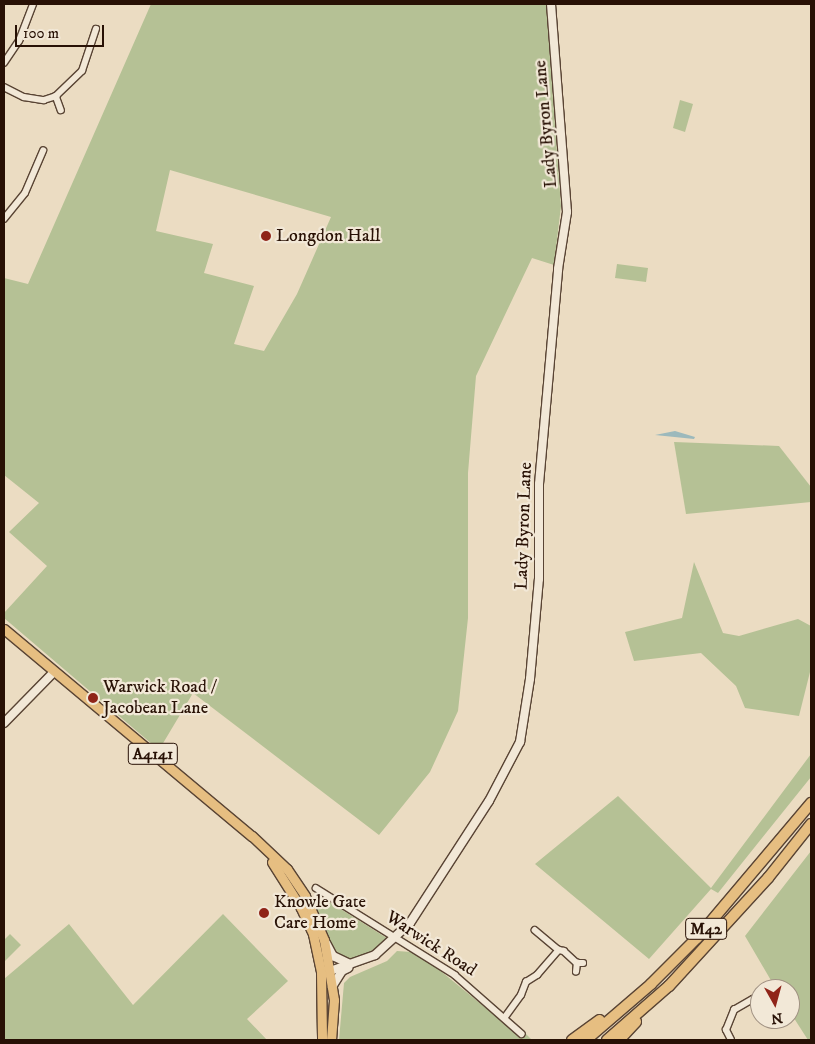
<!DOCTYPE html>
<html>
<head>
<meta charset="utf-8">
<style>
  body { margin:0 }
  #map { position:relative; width:815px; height:1044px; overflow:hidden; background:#ebdcc2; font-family:"IM FELL DW Pica",serif }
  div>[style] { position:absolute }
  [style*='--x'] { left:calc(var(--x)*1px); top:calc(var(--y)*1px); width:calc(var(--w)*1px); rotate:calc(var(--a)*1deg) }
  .green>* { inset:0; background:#b5c195 }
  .water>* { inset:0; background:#9cb9bc }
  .roads { filter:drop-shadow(1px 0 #594434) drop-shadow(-1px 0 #594434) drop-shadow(0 1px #594434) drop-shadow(0 -1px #594434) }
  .minor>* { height:5.5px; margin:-2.75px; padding:0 2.75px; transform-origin:2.75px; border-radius:2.75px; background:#f2e8d7 }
  .tertiary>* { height:8px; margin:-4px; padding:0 4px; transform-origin:4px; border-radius:4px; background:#f2e8d7 }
  .primary>* { height:9px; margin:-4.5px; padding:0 4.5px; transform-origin:4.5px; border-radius:4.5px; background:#e6be81 }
  .motorway>* { height:10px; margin:-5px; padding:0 5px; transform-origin:5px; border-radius:5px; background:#e6be81 }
  .dots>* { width:14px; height:14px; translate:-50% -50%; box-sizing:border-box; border:2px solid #f2e8d7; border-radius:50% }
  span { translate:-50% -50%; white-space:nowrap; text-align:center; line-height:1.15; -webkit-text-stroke:4.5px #f2e8d7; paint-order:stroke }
  .shield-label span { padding:1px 4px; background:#f2e8d7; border:1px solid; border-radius:4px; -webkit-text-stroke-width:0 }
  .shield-label { font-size:16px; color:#281105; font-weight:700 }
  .street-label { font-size:18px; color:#281105 }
  .poi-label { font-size:18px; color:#281105 }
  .left { translate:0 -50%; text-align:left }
  .frame { position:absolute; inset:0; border:5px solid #281105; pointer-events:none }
  .north { position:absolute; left:750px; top:979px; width:50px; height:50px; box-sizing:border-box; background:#f2e8d7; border:1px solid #a19283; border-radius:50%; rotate:173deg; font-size:14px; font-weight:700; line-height:20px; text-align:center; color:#281105 }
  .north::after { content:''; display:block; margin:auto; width:18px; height:22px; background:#8f2418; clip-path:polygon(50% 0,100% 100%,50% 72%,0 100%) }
  .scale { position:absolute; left:15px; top:25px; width:89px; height:22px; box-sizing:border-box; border:2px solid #281105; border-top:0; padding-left:6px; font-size:15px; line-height:18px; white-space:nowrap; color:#281105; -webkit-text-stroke:4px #f2e8d7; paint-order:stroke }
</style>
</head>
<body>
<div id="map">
  <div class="green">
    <div style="clip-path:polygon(evenodd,151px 4px,546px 4px,561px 206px,554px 265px,532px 258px,476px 376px,468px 473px,468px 618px,458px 711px,430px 772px,379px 835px,193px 693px,159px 750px,4px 618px,4px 613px,47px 566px,9px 532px,39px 503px,4px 475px,4px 278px,28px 284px,151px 4px,170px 170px,331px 217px,297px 294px,264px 351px,234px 344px,254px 286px,204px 273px,213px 244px,156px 231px,170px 170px)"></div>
    <div style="clip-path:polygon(680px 100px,693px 104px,685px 132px,673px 128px)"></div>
    <div style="clip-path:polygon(617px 264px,648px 268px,646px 282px,615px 278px)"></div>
    <div style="clip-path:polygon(674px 442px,779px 446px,811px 487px,811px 502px,686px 514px)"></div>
    <div style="clip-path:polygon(694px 562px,723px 633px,739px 636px,798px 619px,811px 626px,811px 668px,799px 716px,745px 708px,736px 686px,701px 653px,634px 661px,625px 632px,682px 618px)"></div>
    <div style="clip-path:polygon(811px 754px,811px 777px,718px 893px,711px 889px,649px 959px,535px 864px,618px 796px,711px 888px)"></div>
    <div style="clip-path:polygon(811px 851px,811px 1040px,808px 1040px,790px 1012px,790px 989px,776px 989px,745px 936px)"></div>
    <div style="clip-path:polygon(315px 897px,323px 898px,390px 940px,365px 958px,348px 961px,340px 957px,330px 942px,313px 900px)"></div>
    <div style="clip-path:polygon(223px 914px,288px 981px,247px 1019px,267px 1040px,4px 1040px,4px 979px,69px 924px,133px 1005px)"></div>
    <div style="clip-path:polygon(10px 934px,21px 945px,4px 962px,4px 940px)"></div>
    <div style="clip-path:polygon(397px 951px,411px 952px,437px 968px,520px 1036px,526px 1034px,532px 1040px,339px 1040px,344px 983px,350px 977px,387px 961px)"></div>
  </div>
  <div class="water">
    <div style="clip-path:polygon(675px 431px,695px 437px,694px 439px,655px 435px)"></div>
  </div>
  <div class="roads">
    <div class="minor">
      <div style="--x:4;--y:63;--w:27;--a:-56"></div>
      <div style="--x:19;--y:41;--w:40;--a:-69"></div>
      <div style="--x:4;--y:87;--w:22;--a:27"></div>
      <div style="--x:24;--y:97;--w:20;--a:9"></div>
      <div style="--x:44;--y:100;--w:13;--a:-18"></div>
      <div style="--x:56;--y:96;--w:36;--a:-44"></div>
      <div style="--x:82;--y:71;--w:44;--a:-71.6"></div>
      <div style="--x:56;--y:96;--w:15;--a:70"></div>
      <div style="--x:4;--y:219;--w:33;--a:-51"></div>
      <div style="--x:25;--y:193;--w:46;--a:-66.8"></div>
      <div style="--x:316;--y:888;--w:164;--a:32"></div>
      <div style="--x:455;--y:975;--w:89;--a:41.4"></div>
      <div style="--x:535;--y:930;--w:31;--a:40"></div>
      <div style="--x:576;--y:972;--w:9;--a:-84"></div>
      <div style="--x:505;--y:1017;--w:27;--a:-54"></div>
      <div style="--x:521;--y:995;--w:14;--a:-69"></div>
      <div style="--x:526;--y:982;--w:13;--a:-32"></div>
      <div style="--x:537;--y:975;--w:33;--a:-49"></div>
      <div style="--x:559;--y:950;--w:5;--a:11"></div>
      <div style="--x:564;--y:951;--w:18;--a:43"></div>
      <div style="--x:577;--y:963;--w:6;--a:0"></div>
      <div style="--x:731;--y:1040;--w:11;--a:-117"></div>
      <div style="--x:726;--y:1030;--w:22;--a:-68"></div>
      <div style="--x:734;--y:1010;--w:22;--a:-30"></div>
      <div style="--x:753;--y:999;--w:9;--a:58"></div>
    </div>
    <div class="tertiary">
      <div style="--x:4;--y:723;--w:71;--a:-45.6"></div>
      <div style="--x:326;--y:943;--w:15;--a:62"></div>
      <div style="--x:333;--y:956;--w:19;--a:25"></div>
      <div style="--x:330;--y:971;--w:48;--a:-19.6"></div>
      <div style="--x:375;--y:955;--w:47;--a:-42.4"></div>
      <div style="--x:410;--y:923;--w:145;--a:-57.1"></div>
      <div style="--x:489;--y:801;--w:67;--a:-62.3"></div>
      <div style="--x:520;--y:742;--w:64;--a:-81"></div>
      <div style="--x:530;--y:679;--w:100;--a:-84.9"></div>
      <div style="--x:539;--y:579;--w:95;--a:-90"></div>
      <div style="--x:539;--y:484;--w:216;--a:-84.9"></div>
      <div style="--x:558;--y:269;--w:58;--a:-81"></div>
      <div style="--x:567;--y:212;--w:209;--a:-94.4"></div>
      <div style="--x:332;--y:987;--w:19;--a:-58"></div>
      <div style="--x:342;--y:971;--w:7;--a:-27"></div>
    </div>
    <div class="primary">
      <div style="--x:4;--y:629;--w:323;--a:39.9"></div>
      <div style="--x:252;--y:836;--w:48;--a:43.3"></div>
      <div style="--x:287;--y:869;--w:32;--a:56"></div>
      <div style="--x:305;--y:896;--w:48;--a:66.6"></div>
      <div style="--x:324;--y:940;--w:61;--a:80.5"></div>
      <div style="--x:334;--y:1000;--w:40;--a:94.3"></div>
      <div style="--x:272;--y:862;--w:54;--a:57.8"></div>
      <div style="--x:301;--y:908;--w:29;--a:65"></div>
      <div style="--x:313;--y:934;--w:40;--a:78"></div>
      <div style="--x:321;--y:973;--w:67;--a:89.1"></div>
    </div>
    <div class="motorway">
      <div style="--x:572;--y:1040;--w:34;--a:-36"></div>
      <div style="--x:586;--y:1040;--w:86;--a:-40.7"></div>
      <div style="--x:651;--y:984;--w:65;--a:-45"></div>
      <div style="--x:697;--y:938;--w:177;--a:-49.8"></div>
      <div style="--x:607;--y:1040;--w:82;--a:-41.1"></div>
      <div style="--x:669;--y:986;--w:147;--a:-47.5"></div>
      <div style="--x:768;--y:878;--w:69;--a:-51.5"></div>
      <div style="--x:619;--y:1040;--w:25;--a:-47"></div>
    </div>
  </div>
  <div class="dots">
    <div style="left:266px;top:236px;background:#8f2418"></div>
    <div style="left:93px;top:698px;background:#8f2418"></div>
    <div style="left:264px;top:913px;background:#8f2418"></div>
  </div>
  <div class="shield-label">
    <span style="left:153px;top:754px">A4141</span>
    <span style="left:706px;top:929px">M42</span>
  </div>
  <div class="street-label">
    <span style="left:546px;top:124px;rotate:-95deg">Lady Byron Lane</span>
    <span style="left:524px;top:526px;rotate:-88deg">Lady Byron Lane</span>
    <span style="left:431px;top:944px;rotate:33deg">Warwick Road</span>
  </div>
  <div class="poi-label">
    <span class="left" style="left:276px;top:236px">Longdon Hall</span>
    <span class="left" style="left:103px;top:698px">Warwick Road /<br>Jacobean Lane</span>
    <span class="left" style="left:274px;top:913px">Knowle Gate<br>Care Home</span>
  </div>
  <div class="frame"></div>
  <div class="north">N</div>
  <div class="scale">100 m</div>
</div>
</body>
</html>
